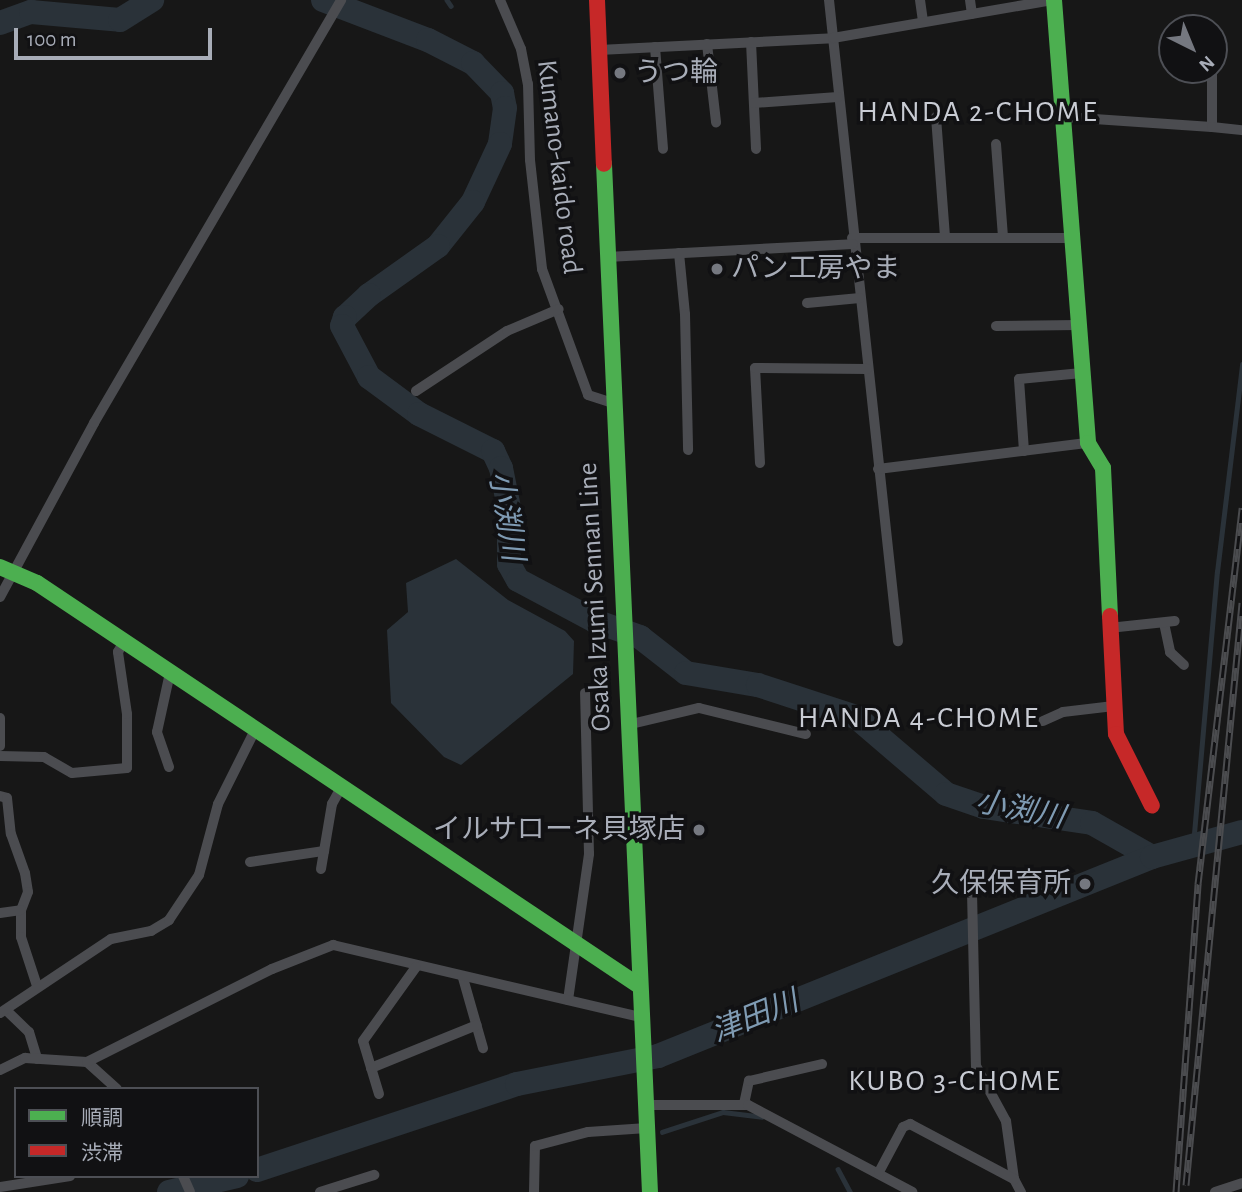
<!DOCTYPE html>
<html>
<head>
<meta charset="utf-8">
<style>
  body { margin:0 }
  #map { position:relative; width:1242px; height:1192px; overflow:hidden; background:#171717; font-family:"Alegreya Sans","Noto Sans JP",sans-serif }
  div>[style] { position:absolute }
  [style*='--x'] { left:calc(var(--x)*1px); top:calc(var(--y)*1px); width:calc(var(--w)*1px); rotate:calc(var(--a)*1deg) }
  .water>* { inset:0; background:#2a3239 }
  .stream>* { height:4.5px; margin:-2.25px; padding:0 2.25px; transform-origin:2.25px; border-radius:2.25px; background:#2a3239 }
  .river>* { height:24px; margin:-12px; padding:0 12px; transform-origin:12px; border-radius:12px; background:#2a3239 }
  .street>* { height:10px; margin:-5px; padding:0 5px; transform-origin:5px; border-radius:5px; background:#4b4c50 }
  .fast>* { height:16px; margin:-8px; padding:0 8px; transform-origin:8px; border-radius:8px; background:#4caf50 }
  .jam>* { height:16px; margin:-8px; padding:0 8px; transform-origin:8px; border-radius:8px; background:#c62828 }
  .rail>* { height:7px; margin-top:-3.5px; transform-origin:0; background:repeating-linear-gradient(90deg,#111113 0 13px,#4b4c4f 0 26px); box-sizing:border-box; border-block:2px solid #4b4c4f }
  .dots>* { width:19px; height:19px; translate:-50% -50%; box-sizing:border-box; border:4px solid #111113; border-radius:50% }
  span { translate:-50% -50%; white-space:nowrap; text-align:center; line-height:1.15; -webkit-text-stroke:7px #111113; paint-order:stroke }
  .poi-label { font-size:28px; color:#a8adb8 }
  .left { translate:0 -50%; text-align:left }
  .right { translate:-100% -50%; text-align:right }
  .street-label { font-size:28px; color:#a8adb8 }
  .neighbourhood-label { font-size:30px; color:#c9ccd4; letter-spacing:2px }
  .water-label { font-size:30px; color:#7f9bb3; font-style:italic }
  .legend { position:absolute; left:14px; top:1087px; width:245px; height:91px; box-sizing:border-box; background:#111113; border:2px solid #4d4f55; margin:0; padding:9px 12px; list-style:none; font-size:21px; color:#a8adb8 }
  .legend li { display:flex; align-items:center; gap:14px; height:35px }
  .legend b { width:35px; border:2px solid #4d4f55 }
  .north { position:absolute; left:1158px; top:14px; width:70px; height:70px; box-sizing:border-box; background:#111113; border:2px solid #4d4f55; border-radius:50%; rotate:137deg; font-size:19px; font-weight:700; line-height:28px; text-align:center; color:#a8adb8 }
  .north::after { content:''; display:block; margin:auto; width:24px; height:32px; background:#757880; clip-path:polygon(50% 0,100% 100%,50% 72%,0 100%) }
  .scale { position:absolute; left:14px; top:28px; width:198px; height:32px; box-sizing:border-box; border:4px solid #a8adb8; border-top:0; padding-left:9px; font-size:21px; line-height:24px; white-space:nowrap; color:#a8adb8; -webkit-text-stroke:5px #111113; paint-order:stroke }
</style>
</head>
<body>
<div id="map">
  <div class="water">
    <div style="clip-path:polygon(456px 559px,508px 600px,565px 631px,574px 641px,573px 674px,461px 765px,444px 757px,391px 703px,387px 630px,408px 612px,406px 583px)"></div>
  </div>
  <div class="stream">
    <div style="--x:447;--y:0;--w:7;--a:56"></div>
    <div style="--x:1193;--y:845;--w:274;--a:-85"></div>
    <div style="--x:1217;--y:572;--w:209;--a:-83.1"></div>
    <div style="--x:662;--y:1132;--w:64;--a:-18.2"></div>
    <div style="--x:723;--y:1112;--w:39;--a:7"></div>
    <div style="--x:838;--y:1169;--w:26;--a:62"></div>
  </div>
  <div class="river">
    <div style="--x:323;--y:0;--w:112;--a:20.9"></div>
    <div style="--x:428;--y:40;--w:51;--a:27.1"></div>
    <div style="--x:473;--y:63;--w:42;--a:46"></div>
    <div style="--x:502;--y:93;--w:15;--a:79"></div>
    <div style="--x:505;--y:108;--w:36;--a:98"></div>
    <div style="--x:500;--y:144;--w:64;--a:115"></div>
    <div style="--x:473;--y:202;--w:56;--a:128.5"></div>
    <div style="--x:438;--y:246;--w:85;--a:144.6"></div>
    <div style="--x:369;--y:295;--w:33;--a:137"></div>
    <div style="--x:345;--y:317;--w:9;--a:108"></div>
    <div style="--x:342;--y:326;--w:58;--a:62.1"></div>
    <div style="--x:369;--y:377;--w:62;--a:36.5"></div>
    <div style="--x:419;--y:414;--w:83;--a:26.6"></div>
    <div style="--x:493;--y:451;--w:19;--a:65"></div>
    <div style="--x:501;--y:468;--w:41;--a:78.7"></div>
    <div style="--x:509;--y:508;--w:56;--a:90"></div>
    <div style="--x:509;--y:564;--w:18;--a:61"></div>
    <div style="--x:518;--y:580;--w:87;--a:28"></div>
    <div style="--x:595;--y:621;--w:48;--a:19.6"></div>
    <div style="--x:640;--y:637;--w:58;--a:38"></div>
    <div style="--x:686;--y:673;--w:73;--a:9.5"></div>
    <div style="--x:758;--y:685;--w:103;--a:18.1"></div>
    <div style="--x:856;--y:717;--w:118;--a:40.5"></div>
    <div style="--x:946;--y:794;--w:40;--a:18.9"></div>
    <div style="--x:984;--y:807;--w:109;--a:8.4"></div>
    <div style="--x:1092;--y:823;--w:69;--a:29.5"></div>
    <div style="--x:0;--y:23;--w:33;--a:-20"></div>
    <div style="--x:31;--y:12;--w:89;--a:5.1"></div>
    <div style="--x:120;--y:20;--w:38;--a:-32"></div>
    <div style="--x:257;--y:1170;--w:274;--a:-18.3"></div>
    <div style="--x:517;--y:1084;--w:144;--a:-11.2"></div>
    <div style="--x:658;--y:1056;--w:533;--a:-21.94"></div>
    <div style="--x:1152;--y:857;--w:93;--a:-15.5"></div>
    <div style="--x:169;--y:1192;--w:70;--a:-13.2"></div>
  </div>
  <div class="street">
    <div style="--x:500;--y:0;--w:53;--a:66.8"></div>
    <div style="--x:521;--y:49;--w:36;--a:79"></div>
    <div style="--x:528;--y:84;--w:76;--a:88.5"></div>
    <div style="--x:530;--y:160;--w:110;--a:83.7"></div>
    <div style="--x:542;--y:269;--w:134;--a:69.9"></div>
    <div style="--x:588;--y:395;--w:26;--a:18"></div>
    <div style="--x:829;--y:0;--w:645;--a:83.86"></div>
    <div style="--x:920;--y:0;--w:22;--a:82"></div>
    <div style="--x:970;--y:0;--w:14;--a:82"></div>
    <div style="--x:751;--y:42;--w:107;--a:87.3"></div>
    <div style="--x:707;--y:44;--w:79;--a:83.4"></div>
    <div style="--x:655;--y:47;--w:102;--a:85.5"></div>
    <div style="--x:599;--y:50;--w:234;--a:-2.9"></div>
    <div style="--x:833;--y:38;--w:224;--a:-9.8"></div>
    <div style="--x:754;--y:103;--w:84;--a:-4.1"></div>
    <div style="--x:936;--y:117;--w:121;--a:85.7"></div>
    <div style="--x:1065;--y:117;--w:147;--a:3.9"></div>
    <div style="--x:1212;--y:127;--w:57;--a:-90"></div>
    <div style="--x:1212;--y:127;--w:30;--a:6"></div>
    <div style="--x:996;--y:144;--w:94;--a:85.7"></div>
    <div style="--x:852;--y:238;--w:218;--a:0"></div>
    <div style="--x:679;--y:253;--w:61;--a:84.4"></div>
    <div style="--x:685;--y:314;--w:136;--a:88.7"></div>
    <div style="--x:607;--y:257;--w:246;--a:-3"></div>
    <div style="--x:807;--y:303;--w:53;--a:-5.4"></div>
    <div style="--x:996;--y:326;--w:82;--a:-0.7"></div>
    <div style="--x:416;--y:391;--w:109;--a:-33.4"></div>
    <div style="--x:507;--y:331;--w:56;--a:-22.9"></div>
    <div style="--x:1024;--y:451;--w:72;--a:-94"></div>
    <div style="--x:1019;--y:379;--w:63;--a:-5.4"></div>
    <div style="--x:760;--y:463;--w:95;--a:-93"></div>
    <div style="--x:755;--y:368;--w:112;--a:0.5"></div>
    <div style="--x:878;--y:469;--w:212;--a:-7.1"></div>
    <div style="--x:0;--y:597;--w:198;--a:-61.6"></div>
    <div style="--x:94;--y:423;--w:490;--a:-59.7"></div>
    <div style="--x:1164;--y:623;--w:30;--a:78"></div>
    <div style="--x:1170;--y:652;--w:19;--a:43"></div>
    <div style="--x:1109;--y:628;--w:66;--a:-6.1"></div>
    <div style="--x:0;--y:718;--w:28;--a:90"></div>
    <div style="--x:1043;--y:721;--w:22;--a:-24"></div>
    <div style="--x:1063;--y:712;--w:51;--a:-6.7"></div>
    <div style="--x:627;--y:725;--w:74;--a:-13.3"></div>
    <div style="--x:699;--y:708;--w:110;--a:13.7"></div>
    <div style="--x:0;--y:756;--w:44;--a:1.3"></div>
    <div style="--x:44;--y:757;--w:32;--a:30"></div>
    <div style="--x:72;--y:773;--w:55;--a:-5.2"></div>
    <div style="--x:127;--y:768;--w:54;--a:-90"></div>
    <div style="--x:127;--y:714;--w:63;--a:-98.3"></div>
    <div style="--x:118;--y:652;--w:13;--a:-61"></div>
    <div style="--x:169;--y:767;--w:37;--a:-109"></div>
    <div style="--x:157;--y:732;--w:60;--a:-77.6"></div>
    <div style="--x:0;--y:796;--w:7;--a:16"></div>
    <div style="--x:7;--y:798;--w:36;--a:84"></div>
    <div style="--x:11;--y:834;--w:41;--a:70.3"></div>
    <div style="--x:25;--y:873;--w:19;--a:81"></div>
    <div style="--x:28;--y:892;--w:19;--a:111"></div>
    <div style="--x:21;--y:910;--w:27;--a:90"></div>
    <div style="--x:21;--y:937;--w:52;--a:71.9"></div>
    <div style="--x:250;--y:862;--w:75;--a:-8.5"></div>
    <div style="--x:321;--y:869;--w:66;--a:-80.4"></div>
    <div style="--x:332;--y:804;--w:18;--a:-61"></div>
    <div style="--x:972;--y:892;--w:174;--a:88.7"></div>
    <div style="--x:976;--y:1066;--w:63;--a:61.4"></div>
    <div style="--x:1006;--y:1121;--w:59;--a:82.1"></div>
    <div style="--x:1014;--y:1179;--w:15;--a:62"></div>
    <div style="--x:0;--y:913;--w:21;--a:-8"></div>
    <div style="--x:463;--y:978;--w:73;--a:74.1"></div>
    <div style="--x:568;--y:1000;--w:148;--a:-81.8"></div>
    <div style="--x:589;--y:854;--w:161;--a:-91.4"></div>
    <div style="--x:6;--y:1010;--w:32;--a:44"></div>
    <div style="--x:29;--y:1032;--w:28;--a:73"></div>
    <div style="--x:0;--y:1013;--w:133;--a:-33.7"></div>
    <div style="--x:111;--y:939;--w:41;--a:-11.3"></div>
    <div style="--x:151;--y:931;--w:21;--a:-31"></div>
    <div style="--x:169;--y:920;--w:54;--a:-56.3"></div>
    <div style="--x:199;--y:875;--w:73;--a:-75"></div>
    <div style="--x:218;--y:804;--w:83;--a:-63.4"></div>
    <div style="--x:87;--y:1062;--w:40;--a:42"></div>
    <div style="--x:371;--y:1068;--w:114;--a:-22.1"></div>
    <div style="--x:0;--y:1070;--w:28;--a:-26"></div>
    <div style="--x:25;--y:1058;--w:62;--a:3.7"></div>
    <div style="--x:87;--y:1062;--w:207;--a:-26.7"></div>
    <div style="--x:272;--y:969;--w:66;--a:-21.5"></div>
    <div style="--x:333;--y:945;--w:315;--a:13.2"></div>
    <div style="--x:379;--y:1094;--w:55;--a:-106.8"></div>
    <div style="--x:363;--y:1041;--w:91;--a:-54.4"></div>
    <div style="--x:744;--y:1104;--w:24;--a:-78"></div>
    <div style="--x:749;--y:1081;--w:75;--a:-13.1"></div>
    <div style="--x:645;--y:1105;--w:103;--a:0"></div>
    <div style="--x:748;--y:1105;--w:186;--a:27.9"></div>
    <div style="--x:879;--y:1172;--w:51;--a:-61.9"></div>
    <div style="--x:903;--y:1127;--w:8;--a:-23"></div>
    <div style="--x:910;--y:1124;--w:118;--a:27.9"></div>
    <div style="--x:183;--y:1176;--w:17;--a:66"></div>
    <div style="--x:0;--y:1187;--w:71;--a:-8.9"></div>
    <div style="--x:320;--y:1192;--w:57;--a:-17.5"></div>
    <div style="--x:534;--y:1192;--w:46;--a:-88.8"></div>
    <div style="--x:535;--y:1146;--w:55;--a:-14.8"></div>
    <div style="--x:588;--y:1132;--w:59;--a:-3.9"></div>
    <div style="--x:1215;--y:1192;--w:28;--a:-18"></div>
  </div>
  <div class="fast">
    <div style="--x:1054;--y:0;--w:444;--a:85.6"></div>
    <div style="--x:1088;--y:443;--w:29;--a:59"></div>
    <div style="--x:1103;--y:468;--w:148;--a:87.3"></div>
    <div style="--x:604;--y:164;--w:1029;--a:87.44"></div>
    <div style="--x:0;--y:567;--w:40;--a:23.4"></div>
    <div style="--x:37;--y:583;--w:723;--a:33.78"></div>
  </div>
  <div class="jam">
    <div style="--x:597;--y:0;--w:164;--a:87.6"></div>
    <div style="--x:1110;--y:616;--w:118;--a:87.1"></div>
    <div style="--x:1116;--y:734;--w:80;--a:63.4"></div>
  </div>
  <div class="rail">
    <div style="--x:1186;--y:1185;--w:585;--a:-84.5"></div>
    <div style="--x:1176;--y:1192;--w:309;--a:-85.9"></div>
    <div style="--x:1198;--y:884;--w:379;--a:-83.3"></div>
  </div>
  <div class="dots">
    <div style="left:620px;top:73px;background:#757880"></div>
    <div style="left:717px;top:269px;background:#757880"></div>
    <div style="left:699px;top:830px;background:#757880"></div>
    <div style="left:1085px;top:884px;background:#757880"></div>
  </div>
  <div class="poi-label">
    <span class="left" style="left:634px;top:73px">うつ輪</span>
    <span class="left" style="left:731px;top:269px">パン工房やま</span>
    <span class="right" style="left:685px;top:830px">イルサローネ貝塚店</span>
    <span class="right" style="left:1071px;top:884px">久保保育所</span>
  </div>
  <div class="street-label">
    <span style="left:559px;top:167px;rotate:83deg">Kumano-kaido road</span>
    <span style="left:595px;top:597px;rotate:-93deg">Osaka Izumi Sennan Line</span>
  </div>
  <div class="neighbourhood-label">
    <span style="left:978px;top:112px">HANDA 2-CHOME</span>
    <span style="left:919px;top:718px">HANDA 4-CHOME</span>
    <span style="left:955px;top:1081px">KUBO 3-CHOME</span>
  </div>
  <div class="water-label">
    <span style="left:506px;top:516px;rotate:81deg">小渕川</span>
    <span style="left:1020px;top:810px;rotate:11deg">小渕川</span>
    <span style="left:755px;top:1017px;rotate:-22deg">津田川</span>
  </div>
  <ul class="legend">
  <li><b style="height:9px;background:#4caf50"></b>順調</li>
  <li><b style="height:9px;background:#c62828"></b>渋滞</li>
  </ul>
  <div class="north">N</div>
  <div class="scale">100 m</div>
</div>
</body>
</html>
